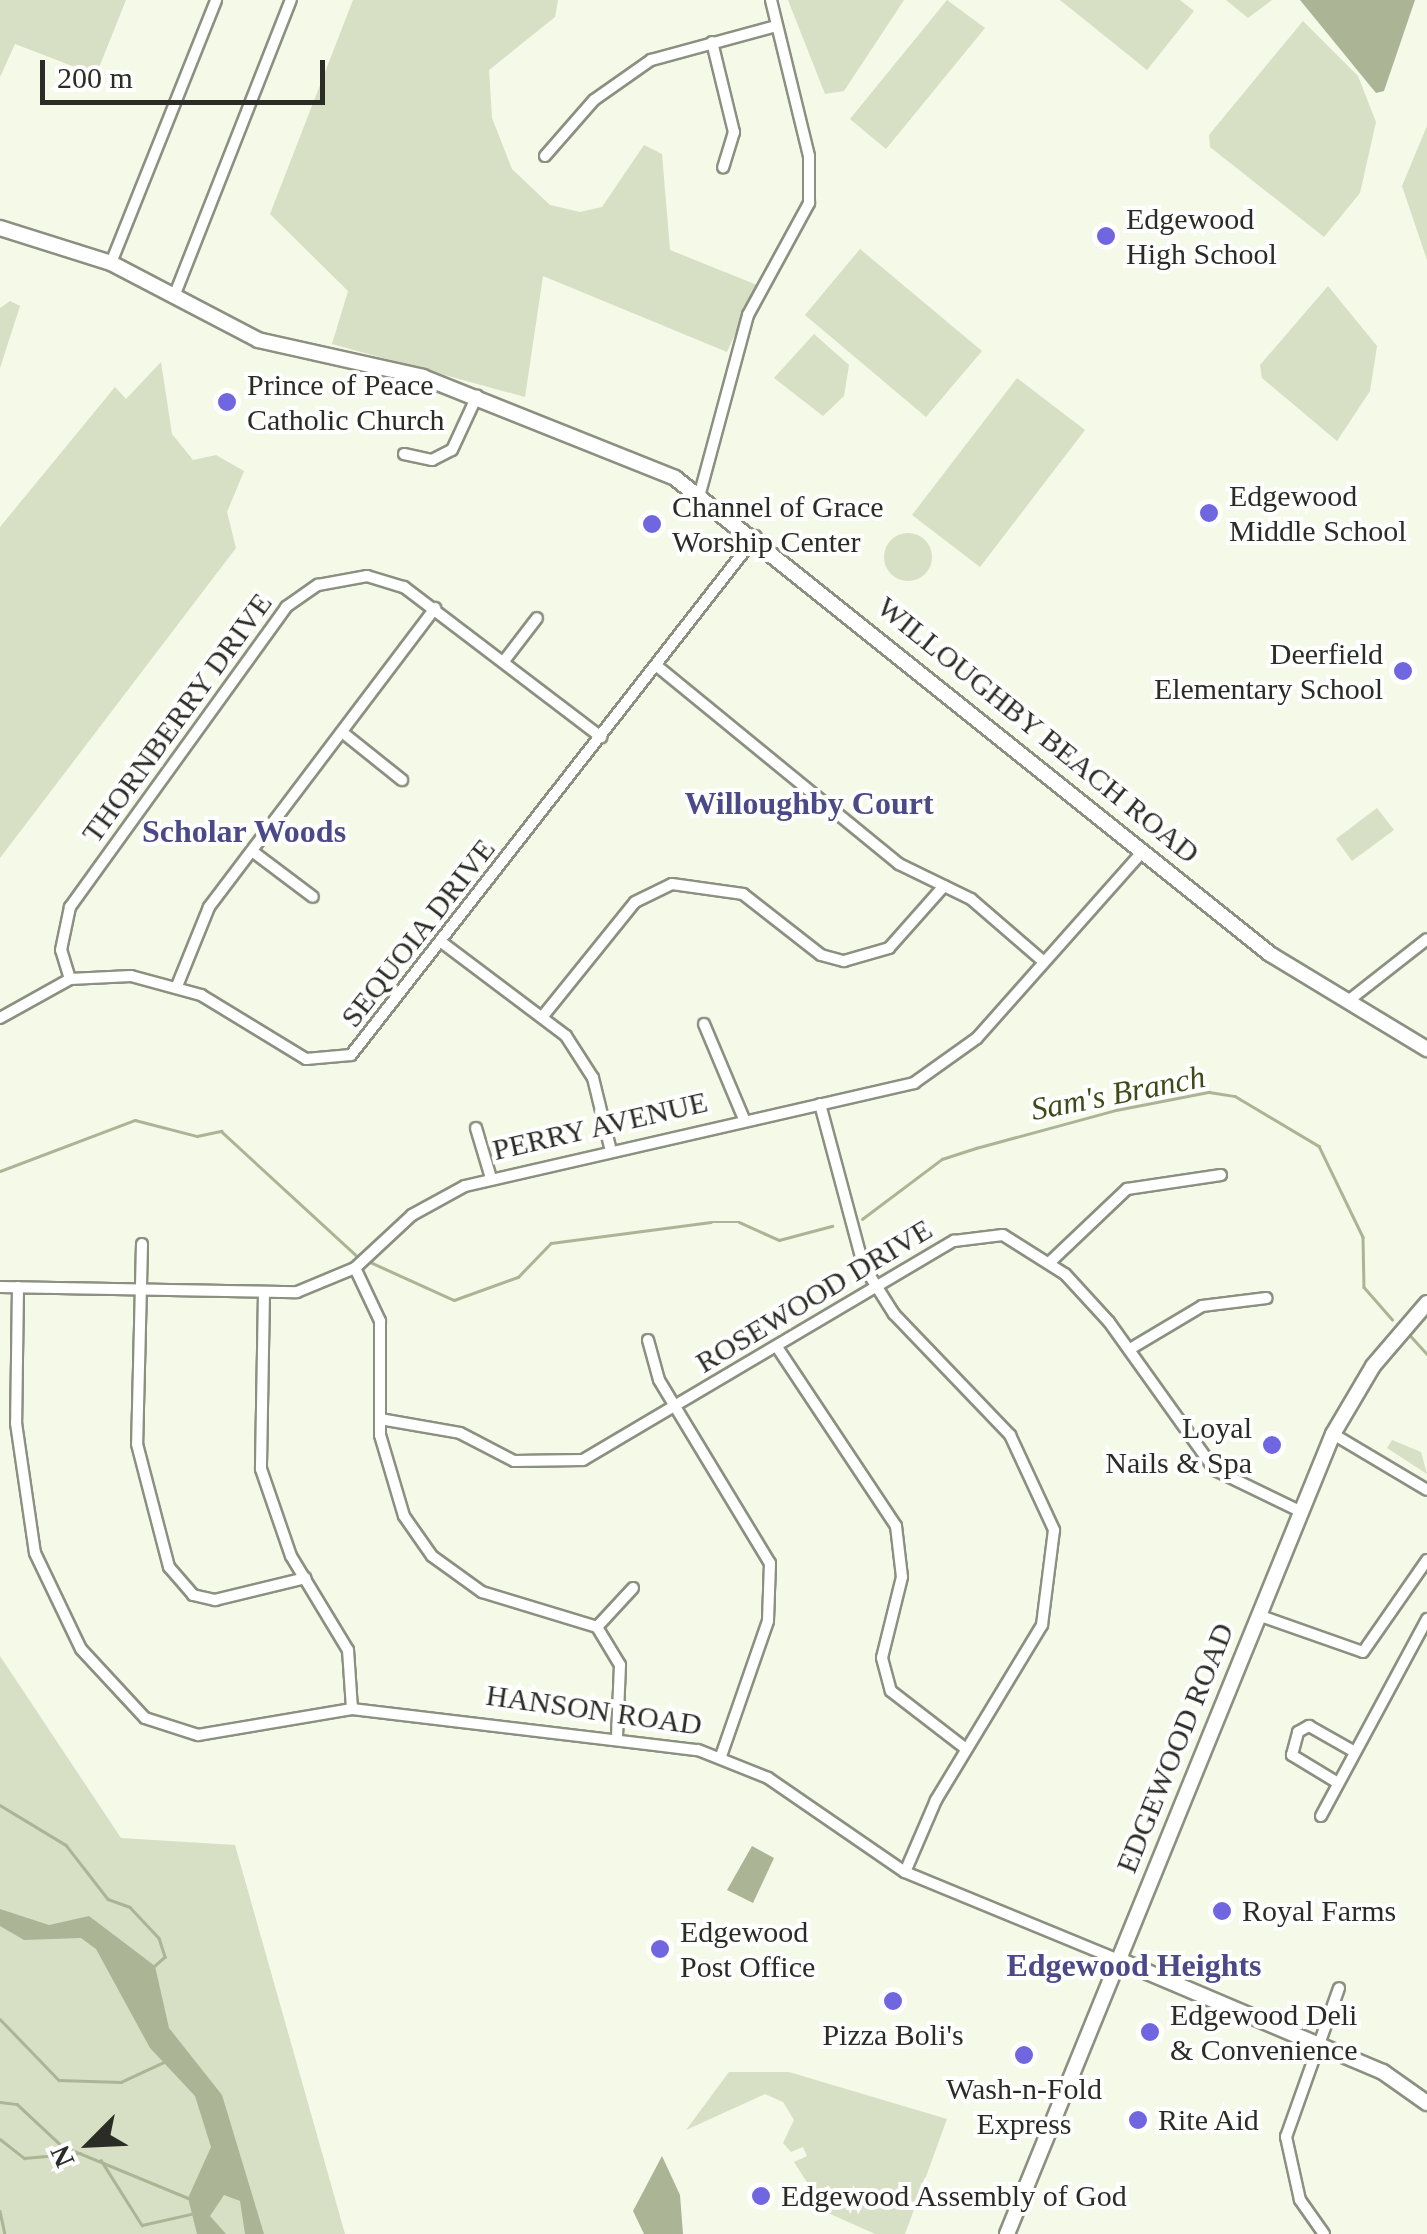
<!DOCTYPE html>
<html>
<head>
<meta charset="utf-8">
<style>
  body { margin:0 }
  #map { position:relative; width:1427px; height:2234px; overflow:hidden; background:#f4f9e8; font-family:Georgia,serif }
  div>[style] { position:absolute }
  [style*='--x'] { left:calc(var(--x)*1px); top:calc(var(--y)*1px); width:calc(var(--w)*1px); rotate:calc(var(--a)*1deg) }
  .green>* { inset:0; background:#d7dfc4 }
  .round { border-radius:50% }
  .water>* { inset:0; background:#abb595 }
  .stream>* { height:2.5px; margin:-1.25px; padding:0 1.25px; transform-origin:1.25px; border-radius:1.25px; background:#abb595 }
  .roads { filter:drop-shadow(2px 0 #8b9080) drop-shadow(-2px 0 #8b9080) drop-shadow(0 2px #8b9080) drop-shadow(0 -2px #8b9080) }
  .street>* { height:10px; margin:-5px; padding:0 5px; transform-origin:5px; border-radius:5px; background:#fff }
  .secondary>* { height:14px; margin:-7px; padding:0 7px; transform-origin:7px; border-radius:7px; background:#fff }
  .dots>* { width:28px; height:28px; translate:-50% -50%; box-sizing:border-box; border:5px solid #fff; border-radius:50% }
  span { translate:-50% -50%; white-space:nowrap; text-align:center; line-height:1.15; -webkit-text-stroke:8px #fff; paint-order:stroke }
  .poi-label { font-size:30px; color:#2b2c26 }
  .left { translate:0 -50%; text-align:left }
  .right { translate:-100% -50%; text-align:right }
  .street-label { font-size:30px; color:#2b2c26 }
  .neighbourhood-label { font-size:32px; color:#4b4987; font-weight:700 }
  .water-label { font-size:32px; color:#3e4a15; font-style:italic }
  .north { position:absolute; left:40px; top:2094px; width:100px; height:100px; -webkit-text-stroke:8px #fff; paint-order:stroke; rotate:246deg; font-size:28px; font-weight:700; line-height:40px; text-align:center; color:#2b2c26 }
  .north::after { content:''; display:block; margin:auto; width:35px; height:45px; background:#2b2c26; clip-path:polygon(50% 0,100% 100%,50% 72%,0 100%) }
  .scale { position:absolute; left:40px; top:60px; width:285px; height:45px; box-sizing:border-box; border:5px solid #2b2c26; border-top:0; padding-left:12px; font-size:30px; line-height:35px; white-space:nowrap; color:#2b2c26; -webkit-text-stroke:8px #fff; paint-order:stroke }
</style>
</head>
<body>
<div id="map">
  <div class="green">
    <div style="clip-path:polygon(0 0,126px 0,96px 75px,15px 44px,0 77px)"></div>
    <div style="clip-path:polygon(353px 0,558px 0,555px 17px,489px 70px,492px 118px,512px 169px,550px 205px,580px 212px,602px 207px,644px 145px,662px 154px,670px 250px,757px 285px,727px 352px,543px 276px,525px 397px,332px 344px,348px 291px,270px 214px)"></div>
    <div style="clip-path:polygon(788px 0,904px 0,844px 91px,825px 94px)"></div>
    <div style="clip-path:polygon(947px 0,985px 28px,886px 149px,850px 119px)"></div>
    <div style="clip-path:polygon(1060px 0,1180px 0,1194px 11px,1147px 70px)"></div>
    <div style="clip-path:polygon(1226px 0,1272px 0,1248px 18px)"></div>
    <div style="clip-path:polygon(1303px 21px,1358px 76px,1376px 122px,1360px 193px,1324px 237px,1210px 147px,1209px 135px)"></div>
    <div style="clip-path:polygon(1427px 126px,1427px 260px,1402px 186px)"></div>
    <div style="clip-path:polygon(860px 249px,982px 351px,926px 417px,805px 315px)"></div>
    <div style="clip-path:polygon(1328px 286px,1377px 346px,1370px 391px,1337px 441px,1262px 378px,1260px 365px)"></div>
    <div style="clip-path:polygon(10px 301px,20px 306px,0 368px,0 308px)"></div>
    <div style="clip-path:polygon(814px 334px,849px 365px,844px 396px,823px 416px,774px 378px)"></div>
    <div style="clip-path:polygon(161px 362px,172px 434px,193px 460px,216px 455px,244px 471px,227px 512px,236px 548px,0 858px,0 527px,115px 387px,126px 399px)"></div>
    <div style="clip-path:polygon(1017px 378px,1085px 430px,980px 567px,912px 515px)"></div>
    <div class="round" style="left:884px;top:533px;width:48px;height:48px"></div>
    <div style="clip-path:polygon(1377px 808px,1394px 830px,1352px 861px,1336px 839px)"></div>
    <div style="clip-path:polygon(1392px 1440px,1421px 1452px,1427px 1474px,1387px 1448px)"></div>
    <div style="clip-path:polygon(0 1656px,121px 1838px,235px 1845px,345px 2234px,0 2234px)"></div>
    <div style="clip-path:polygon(729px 2072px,789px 2072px,947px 2119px,905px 2234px,875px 2234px,826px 2212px,794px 2162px,807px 2156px,803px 2147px,791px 2152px,783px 2143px,794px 2120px,783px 2102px,765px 2094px,686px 2130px)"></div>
  </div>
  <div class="water">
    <div style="clip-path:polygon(1300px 0,1415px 0,1384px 91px,1376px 93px)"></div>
    <div style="clip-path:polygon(752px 1846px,774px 1858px,753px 1903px,727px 1890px)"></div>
    <div style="clip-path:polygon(0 1909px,49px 1925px,89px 1916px,155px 1966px,169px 2028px,222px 2095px,264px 2234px,245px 2234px,240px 2201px,224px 2195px,210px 2216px,226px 2234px,197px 2234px,188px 2198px,211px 2147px,195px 2096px,150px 2048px,96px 1949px,81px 1938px,24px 1940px,0 1926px)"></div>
    <div style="clip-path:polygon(662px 2156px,680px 2195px,683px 2234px,644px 2234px,633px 2211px)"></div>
  </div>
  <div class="stream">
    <div style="--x:0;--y:1171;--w:144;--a:-20.7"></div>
    <div style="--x:135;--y:1120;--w:64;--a:14.5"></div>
    <div style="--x:197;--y:1136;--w:25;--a:-12"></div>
    <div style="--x:221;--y:1131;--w:186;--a:42.6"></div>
    <div style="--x:862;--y:1219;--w:100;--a:-36.9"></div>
    <div style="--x:942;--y:1159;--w:36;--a:-18"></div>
    <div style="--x:976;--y:1148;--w:145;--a:-15.2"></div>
    <div style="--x:1116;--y:1110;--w:95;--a:-11"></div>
    <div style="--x:1209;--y:1092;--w:26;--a:9"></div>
    <div style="--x:1235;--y:1096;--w:98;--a:30.8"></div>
    <div style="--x:1319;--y:1146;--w:101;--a:64.2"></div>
    <div style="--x:1363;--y:1237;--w:50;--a:88.9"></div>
    <div style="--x:1364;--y:1287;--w:43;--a:48.8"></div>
    <div style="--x:370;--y:1262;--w:92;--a:24.3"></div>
    <div style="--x:454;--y:1300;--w:68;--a:-19.8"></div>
    <div style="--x:518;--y:1277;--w:47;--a:-45.9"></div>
    <div style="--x:551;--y:1243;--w:161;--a:-7.5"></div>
    <div style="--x:711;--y:1222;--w:28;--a:0"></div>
    <div style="--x:739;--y:1222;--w:44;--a:24.2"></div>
    <div style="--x:779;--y:1240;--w:55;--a:-14.8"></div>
    <div style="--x:1409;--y:1334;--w:27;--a:48"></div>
    <div style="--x:0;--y:1805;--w:77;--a:31.2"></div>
    <div style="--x:66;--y:1845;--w:68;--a:52.1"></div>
    <div style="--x:108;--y:1899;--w:23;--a:20"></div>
    <div style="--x:130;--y:1907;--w:42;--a:46.9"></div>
    <div style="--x:159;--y:1938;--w:20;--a:72"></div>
    <div style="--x:165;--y:1957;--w:13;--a:138"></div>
    <div style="--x:0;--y:2019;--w:85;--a:46"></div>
    <div style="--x:59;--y:2080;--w:62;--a:1.8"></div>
    <div style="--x:121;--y:2082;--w:47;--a:-24.9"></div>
    <div style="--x:0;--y:2102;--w:17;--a:7"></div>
    <div style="--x:17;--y:2104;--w:62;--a:43"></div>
    <div style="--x:62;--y:2146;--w:136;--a:22.4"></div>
    <div style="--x:0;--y:2139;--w:31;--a:38"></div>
    <div style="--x:24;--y:2158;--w:56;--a:-5.1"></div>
    <div style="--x:101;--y:2160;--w:77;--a:57.8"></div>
    <div style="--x:142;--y:2225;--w:50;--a:-12.7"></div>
    <div style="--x:0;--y:2211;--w:24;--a:78"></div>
  </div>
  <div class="roads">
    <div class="street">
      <div style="--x:712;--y:42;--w:93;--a:76.3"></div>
      <div style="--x:734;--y:132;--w:37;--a:107"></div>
      <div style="--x:545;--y:156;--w:74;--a:-48.8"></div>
      <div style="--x:594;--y:100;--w:70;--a:-35.1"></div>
      <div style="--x:651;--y:60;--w:130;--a:-15.2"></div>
      <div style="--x:111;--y:263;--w:283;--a:-68.2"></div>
      <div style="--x:175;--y:294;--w:316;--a:-68.5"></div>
      <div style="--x:404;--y:454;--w:29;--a:12"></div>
      <div style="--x:432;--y:460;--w:22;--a:-27"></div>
      <div style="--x:452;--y:450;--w:60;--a:-65.2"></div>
      <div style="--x:700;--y:493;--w:184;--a:-74.9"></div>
      <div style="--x:748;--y:315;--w:128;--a:-61.4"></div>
      <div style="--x:809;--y:203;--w:47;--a:-90"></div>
      <div style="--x:809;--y:156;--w:161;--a:-103.7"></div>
      <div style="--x:504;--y:661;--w:54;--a:-52.5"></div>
      <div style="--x:657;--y:666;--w:313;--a:39.3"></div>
      <div style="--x:899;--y:864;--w:80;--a:25.9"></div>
      <div style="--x:971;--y:899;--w:96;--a:40.8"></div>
      <div style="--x:342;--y:732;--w:77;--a:38.7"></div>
      <div style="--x:252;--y:851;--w:76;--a:37"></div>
      <div style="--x:444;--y:944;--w:153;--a:37"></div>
      <div style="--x:566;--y:1036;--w:50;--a:57.3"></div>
      <div style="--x:593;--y:1078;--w:71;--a:76.2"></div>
      <div style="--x:70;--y:979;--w:30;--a:-107"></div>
      <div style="--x:61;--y:950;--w:44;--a:-78.2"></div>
      <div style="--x:70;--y:907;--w:370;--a:-54.2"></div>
      <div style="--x:286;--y:607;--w:39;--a:-35"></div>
      <div style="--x:318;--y:585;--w:50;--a:-10.4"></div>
      <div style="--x:367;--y:576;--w:39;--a:17"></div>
      <div style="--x:404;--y:587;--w:248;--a:37.3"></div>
      <div style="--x:177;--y:986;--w:85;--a:-67.9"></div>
      <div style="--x:209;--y:907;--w:375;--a:-52.9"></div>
      <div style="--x:1348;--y:1001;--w:100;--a:-38.1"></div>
      <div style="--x:543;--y:1016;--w:146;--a:-51.1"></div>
      <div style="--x:635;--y:902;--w:41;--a:-25.9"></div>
      <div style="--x:672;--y:884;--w:72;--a:8"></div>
      <div style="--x:743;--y:894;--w:99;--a:38"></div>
      <div style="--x:821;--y:955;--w:24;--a:15"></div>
      <div style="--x:844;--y:961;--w:47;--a:-16.1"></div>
      <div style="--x:889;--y:948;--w:83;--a:-48.4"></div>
      <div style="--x:0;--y:1018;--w:80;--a:-29.1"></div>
      <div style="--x:70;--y:979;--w:61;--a:-2.8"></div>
      <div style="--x:131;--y:976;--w:73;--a:15.2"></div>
      <div style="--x:201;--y:995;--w:123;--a:31.4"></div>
      <div style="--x:306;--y:1059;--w:45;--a:-5.1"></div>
      <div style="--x:351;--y:1055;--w:658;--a:-52.03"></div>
      <div style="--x:704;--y:1024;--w:103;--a:67.2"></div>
      <div style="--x:820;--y:1104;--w:167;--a:75"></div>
      <div style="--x:863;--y:1265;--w:58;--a:57.7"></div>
      <div style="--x:894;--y:1314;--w:168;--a:46.2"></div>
      <div style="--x:1010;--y:1435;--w:105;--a:65.1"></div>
      <div style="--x:1054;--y:1530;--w:96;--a:97.2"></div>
      <div style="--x:1042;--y:1625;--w:205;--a:121.2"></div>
      <div style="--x:936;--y:1800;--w:78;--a:113.3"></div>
      <div style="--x:476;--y:1128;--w:52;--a:73.3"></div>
      <div style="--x:142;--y:1244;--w:200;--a:91.4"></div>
      <div style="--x:137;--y:1444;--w:127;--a:75.4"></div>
      <div style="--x:169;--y:1567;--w:37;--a:49"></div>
      <div style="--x:193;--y:1595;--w:23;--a:13"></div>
      <div style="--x:215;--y:1600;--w:93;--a:-13.7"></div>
      <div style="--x:1049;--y:1263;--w:108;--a:-43.5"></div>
      <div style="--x:1127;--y:1189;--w:95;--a:-8.5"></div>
      <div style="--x:355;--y:1268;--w:59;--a:64.7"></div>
      <div style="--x:380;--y:1321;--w:114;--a:90"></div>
      <div style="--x:380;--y:1435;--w:84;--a:73.5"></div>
      <div style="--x:404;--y:1516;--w:49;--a:55"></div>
      <div style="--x:432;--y:1556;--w:62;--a:35.8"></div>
      <div style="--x:482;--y:1592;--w:120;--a:16.9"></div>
      <div style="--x:597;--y:1627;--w:44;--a:58.8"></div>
      <div style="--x:620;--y:1665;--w:71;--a:92.4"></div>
      <div style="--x:0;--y:1287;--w:297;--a:1"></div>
      <div style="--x:297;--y:1292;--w:63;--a:-22.5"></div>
      <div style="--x:355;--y:1268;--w:78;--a:-42.9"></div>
      <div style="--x:412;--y:1215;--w:60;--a:-28.7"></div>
      <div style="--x:465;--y:1186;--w:461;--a:-12.9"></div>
      <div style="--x:914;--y:1083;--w:77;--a:-35.5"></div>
      <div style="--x:977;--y:1038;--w:250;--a:-48.4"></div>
      <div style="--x:18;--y:1287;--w:136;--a:90.8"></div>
      <div style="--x:16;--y:1423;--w:131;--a:81.7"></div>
      <div style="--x:35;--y:1553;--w:106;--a:64.4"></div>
      <div style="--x:81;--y:1649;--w:94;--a:47.2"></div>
      <div style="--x:145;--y:1718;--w:56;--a:17.8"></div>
      <div style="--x:198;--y:1735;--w:156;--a:-9.6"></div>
      <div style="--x:352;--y:1709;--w:348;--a:6.8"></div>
      <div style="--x:698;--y:1750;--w:75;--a:21.8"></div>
      <div style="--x:768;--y:1778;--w:166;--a:34.5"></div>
      <div style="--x:905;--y:1872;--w:231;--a:22.4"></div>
      <div style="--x:264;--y:1293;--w:176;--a:91"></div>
      <div style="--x:261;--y:1469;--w:92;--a:71"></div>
      <div style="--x:291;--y:1556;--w:110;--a:58.8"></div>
      <div style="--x:348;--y:1650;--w:59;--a:86.1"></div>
      <div style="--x:648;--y:1340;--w:41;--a:74.6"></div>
      <div style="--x:659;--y:1380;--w:214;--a:58.8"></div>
      <div style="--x:770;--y:1563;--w:58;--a:92"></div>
      <div style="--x:768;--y:1621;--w:143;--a:109.2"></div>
      <div style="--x:777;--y:1347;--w:215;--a:56.4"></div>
      <div style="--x:896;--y:1526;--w:51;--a:83.3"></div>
      <div style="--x:902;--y:1577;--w:83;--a:103.9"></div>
      <div style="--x:882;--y:1658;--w:34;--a:75"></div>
      <div style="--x:891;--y:1691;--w:95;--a:37.7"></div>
      <div style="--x:1130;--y:1349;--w:84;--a:-30.8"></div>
      <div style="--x:1202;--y:1306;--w:65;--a:-7"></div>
      <div style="--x:380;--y:1419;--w:81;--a:9.9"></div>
      <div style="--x:460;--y:1433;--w:61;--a:27.4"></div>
      <div style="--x:514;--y:1461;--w:69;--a:-0.8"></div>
      <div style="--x:583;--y:1460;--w:431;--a:-30.6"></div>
      <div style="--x:954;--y:1241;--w:49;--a:-7"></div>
      <div style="--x:1003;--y:1235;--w:73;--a:32.2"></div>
      <div style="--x:1065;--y:1274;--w:65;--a:47.5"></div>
      <div style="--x:1109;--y:1322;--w:182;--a:54.4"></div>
      <div style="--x:1215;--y:1470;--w:94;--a:25.8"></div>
      <div style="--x:1333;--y:1434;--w:109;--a:30.8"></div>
      <div style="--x:1258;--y:1615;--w:111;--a:19.4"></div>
      <div style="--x:1363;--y:1652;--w:112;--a:-55.2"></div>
      <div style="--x:597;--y:1627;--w:53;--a:-47.3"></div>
      <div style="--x:1338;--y:1783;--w:54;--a:-148.7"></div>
      <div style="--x:1292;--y:1755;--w:24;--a:-75"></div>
      <div style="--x:1298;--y:1732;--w:13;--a:-29"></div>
      <div style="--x:1309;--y:1726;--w:53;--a:29.5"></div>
      <div style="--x:1321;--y:1816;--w:224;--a:-61.7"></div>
      <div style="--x:1324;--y:2234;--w:42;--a:-125.2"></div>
      <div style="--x:1300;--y:2200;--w:65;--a:-102.5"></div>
      <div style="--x:1286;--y:2137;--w:158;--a:-70.4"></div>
    </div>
    <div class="secondary">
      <div style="--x:0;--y:228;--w:116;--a:17.5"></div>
      <div style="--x:111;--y:263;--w:166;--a:27.6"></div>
      <div style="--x:258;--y:340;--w:169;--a:12.6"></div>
      <div style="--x:423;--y:377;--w:271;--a:21.8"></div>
      <div style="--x:675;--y:478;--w:762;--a:38.66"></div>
      <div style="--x:1270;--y:954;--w:184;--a:31.2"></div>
      <div style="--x:1119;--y:1960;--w:287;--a:23"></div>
      <div style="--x:1383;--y:2072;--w:54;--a:35.2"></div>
      <div style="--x:1007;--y:2234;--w:864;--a:-67.83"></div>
      <div style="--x:1333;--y:1434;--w:79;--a:-59.5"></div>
      <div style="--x:1373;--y:1366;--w:83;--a:-49.4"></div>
    </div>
  </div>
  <div class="dots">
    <div style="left:1106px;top:236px;background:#7066e0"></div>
    <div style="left:227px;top:402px;background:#7066e0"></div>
    <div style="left:1209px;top:513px;background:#7066e0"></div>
    <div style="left:652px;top:524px;background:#7066e0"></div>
    <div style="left:1403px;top:671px;background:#7066e0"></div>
    <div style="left:1272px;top:1445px;background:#7066e0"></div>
    <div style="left:1222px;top:1911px;background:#7066e0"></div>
    <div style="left:660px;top:1949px;background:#7066e0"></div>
    <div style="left:893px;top:2001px;background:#7066e0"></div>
    <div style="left:1150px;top:2032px;background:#7066e0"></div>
    <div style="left:1024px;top:2055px;background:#7066e0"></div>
    <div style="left:1138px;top:2120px;background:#7066e0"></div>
    <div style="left:761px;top:2196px;background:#7066e0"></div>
  </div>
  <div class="poi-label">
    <span class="left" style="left:1126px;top:236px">Edgewood<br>High School</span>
    <span class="left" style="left:247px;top:402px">Prince of Peace<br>Catholic Church</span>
    <span class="left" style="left:1229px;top:513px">Edgewood<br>Middle School</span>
    <span class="left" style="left:672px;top:524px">Channel of Grace<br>Worship Center</span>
    <span class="right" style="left:1383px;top:671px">Deerfield<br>Elementary School</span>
    <span class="right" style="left:1252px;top:1445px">Loyal<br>Nails &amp; Spa</span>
    <span class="left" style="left:1242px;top:1911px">Royal Farms</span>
    <span class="left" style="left:680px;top:1949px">Edgewood<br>Post Office</span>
    <span class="left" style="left:1170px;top:2032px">Edgewood Deli<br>&amp; Convenience</span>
    <span style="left:893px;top:2035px">Pizza Boli's</span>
    <span style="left:1024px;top:2106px">Wash-n-Fold<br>Express</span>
    <span class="left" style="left:1158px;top:2120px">Rite Aid</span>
    <span class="left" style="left:781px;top:2196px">Edgewood Assembly of God</span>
  </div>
  <div class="street-label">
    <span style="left:177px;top:718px;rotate:-54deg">THORNBERRY DRIVE</span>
    <span style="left:1038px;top:730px;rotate:39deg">WILLOUGHBY BEACH ROAD</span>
    <span style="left:418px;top:933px;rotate:-52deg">SEQUOIA DRIVE</span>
    <span style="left:600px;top:1126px;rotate:-13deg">PERRY AVENUE</span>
    <span style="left:814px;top:1296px;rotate:-31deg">ROSEWOOD DRIVE</span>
    <span style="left:594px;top:1710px;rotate:8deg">HANSON ROAD</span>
    <span style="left:1175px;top:1748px;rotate:-68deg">EDGEWOOD ROAD</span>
  </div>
  <div class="neighbourhood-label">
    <span style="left:809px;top:803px">Willoughby Court</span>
    <span style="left:244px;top:831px">Scholar Woods</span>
    <span style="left:1134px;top:1965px">Edgewood Heights</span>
  </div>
  <div class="water-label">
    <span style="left:1118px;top:1093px;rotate:-11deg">Sam's Branch</span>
  </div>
  <div class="north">N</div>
  <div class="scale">200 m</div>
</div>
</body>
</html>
